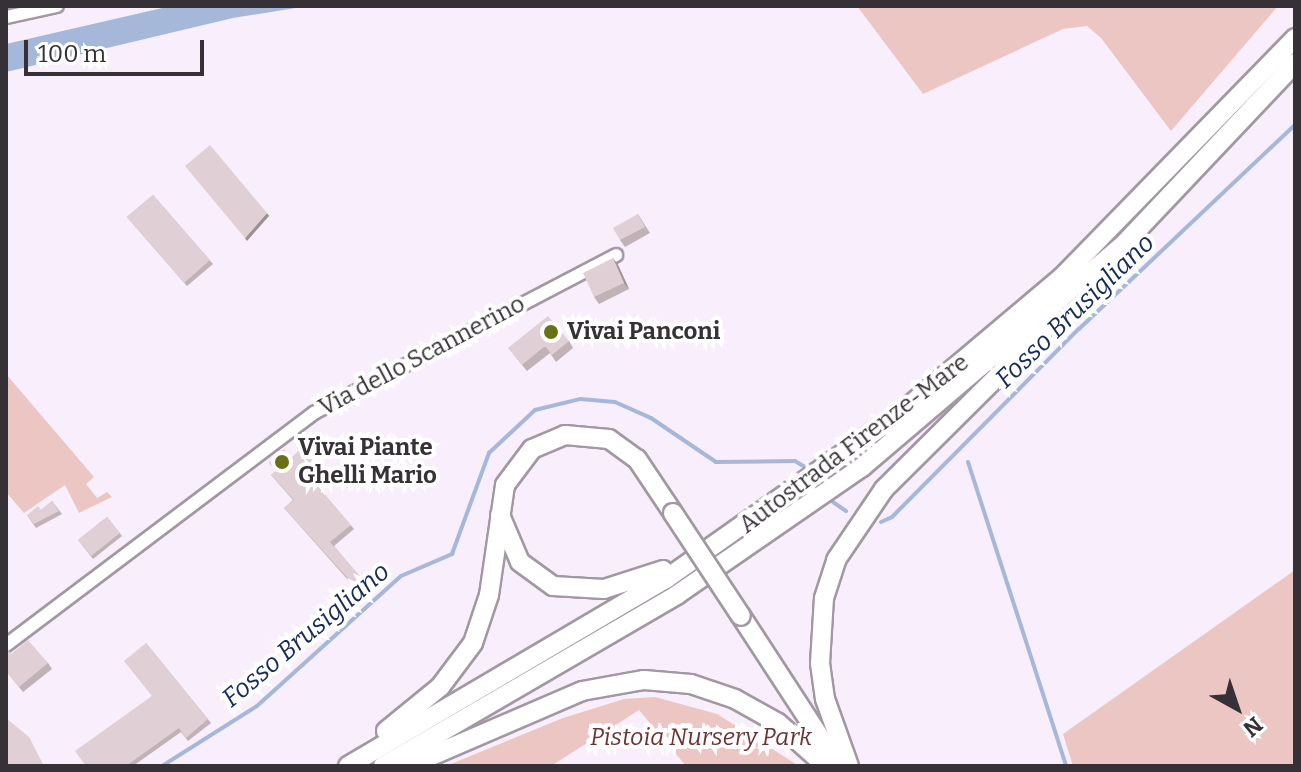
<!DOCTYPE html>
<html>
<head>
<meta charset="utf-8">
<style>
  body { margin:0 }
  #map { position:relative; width:1301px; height:772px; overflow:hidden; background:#f9eefb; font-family:Bitter,serif }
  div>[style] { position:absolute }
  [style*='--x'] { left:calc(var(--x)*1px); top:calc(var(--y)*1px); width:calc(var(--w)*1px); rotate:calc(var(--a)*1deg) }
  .green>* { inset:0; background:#ecc6c3 }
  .water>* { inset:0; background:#a5b8da }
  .stream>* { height:4px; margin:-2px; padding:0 2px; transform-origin:2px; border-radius:2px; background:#a5b8da }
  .roads { filter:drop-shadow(2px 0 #a298a3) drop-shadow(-2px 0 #a298a3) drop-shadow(0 2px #a298a3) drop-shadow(0 -2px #a298a3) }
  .minor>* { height:12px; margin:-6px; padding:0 6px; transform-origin:6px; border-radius:6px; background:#fff }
  .highway>* { height:18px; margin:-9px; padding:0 9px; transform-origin:9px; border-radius:9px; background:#fff }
  .bridges { filter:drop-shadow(2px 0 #a298a3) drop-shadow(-2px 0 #a298a3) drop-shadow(0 2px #a298a3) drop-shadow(0 -2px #a298a3) }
  .highway-bridge>* { height:18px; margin:-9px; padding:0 9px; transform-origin:9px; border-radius:9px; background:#fff }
  .wall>* { inset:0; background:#c1b2b7 }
  .shaded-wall>* { inset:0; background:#9d9195 }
  .building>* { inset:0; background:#e0cfd5 }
  .dots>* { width:22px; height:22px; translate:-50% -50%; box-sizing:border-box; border:4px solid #fff; border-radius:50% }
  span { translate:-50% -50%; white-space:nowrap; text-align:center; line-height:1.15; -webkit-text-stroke:8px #fff; paint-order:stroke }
  .poi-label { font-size:24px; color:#363136; font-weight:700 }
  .left { translate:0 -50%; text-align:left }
  .street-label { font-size:24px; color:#363136 }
  .park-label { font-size:24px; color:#6d3332; font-style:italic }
  .water-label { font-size:26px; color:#142c56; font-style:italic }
  .frame { position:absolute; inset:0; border:8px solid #363136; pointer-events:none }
  .north { position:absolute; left:1197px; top:668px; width:80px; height:80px; -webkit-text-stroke:6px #fff; paint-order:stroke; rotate:140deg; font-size:22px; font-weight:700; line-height:32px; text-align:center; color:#363136 }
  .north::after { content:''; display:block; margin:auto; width:28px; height:36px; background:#363136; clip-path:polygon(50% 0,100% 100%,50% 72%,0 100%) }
  .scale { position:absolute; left:24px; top:40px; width:180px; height:36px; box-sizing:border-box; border:4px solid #363136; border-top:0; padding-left:10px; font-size:24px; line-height:28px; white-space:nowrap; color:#363136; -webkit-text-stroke:6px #fff; paint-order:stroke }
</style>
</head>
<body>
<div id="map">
  <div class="green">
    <div style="clip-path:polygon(857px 6px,1278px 6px,1171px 131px,1101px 38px,1087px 26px,1063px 29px,923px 94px)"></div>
    <div style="clip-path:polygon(6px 374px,94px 477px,86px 484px,97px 498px,107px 492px,112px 497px,79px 513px,65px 485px,24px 513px,6px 492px)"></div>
    <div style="clip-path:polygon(1295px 570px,1295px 766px,1073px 766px,1063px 734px)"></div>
    <div style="clip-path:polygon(655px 697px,717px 714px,799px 766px,686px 766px,639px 710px,551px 766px,446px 766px,563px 718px,624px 699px)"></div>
  </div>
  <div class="water">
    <div style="clip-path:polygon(171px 6px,308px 6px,233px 18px,6px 72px,6px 44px)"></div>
  </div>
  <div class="stream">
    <div style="--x:968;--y:462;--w:319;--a:72.1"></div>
    <div style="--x:833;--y:502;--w:16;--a:35"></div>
    <div style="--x:881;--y:522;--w:12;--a:-24"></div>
    <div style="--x:892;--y:517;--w:265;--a:-45.2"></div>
    <div style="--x:1079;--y:329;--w:297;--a:-43.4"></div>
    <div style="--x:162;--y:766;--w:112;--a:-32.3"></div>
    <div style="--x:257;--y:706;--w:194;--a:-42.1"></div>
    <div style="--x:401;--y:576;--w:56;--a:-23.3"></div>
    <div style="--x:452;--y:554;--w:108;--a:-69.9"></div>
    <div style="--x:489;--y:453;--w:63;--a:-43.1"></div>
    <div style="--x:535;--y:410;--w:46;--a:-13.7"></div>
    <div style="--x:580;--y:399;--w:35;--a:5"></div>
    <div style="--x:615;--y:402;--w:39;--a:24"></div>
    <div style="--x:651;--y:418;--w:78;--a:34.1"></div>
    <div style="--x:716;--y:462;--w:79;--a:-0.7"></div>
    <div style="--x:795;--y:461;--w:12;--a:31"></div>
  </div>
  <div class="roads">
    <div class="minor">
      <div style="--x:6;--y:17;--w:52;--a:-12.2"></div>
      <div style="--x:6;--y:645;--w:386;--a:-37"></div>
      <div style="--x:314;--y:413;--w:341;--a:-27.6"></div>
    </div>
    <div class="highway">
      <div style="--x:500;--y:515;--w:51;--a:66.9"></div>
      <div style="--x:520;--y:562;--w:41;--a:36"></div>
      <div style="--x:553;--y:586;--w:51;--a:3.4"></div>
      <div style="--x:604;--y:589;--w:62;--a:-17.9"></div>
      <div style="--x:741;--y:616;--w:178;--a:56.9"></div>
      <div style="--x:386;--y:731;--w:70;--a:-39.2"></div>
      <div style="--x:440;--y:687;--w:55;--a:-53.1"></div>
      <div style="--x:473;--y:643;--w:51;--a:-71.6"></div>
      <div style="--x:489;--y:595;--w:111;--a:-81.7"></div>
      <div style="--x:505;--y:485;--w:45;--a:-53.1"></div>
      <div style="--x:532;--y:449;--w:36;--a:-23"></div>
      <div style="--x:565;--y:435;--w:44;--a:5.2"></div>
      <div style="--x:609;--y:439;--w:34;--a:36"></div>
      <div style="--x:637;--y:459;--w:65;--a:56.3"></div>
      <div style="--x:348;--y:766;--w:369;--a:-30.5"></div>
      <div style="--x:666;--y:579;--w:291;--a:-35.3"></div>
      <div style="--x:903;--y:411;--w:208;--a:-40.1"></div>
      <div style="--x:1062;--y:277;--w:334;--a:-45.7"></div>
      <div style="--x:383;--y:766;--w:341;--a:-30.2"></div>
      <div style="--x:678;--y:594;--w:224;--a:-34.6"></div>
      <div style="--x:862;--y:467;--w:345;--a:-40.4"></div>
      <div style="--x:1125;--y:243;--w:248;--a:-46.6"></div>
      <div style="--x:408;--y:766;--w:189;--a:-23.3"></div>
      <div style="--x:582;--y:691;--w:63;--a:-10.1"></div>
      <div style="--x:644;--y:680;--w:47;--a:4.9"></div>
      <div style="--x:691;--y:684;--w:46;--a:18.8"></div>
      <div style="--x:735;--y:699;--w:49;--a:29.2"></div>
      <div style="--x:778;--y:723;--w:64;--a:41.9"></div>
      <div style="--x:849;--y:766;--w:71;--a:-109.7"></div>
      <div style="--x:825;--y:699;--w:36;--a:-98"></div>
      <div style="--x:820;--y:663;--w:65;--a:-86.5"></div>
      <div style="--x:824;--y:598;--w:40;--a:-72"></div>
      <div style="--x:836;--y:560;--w:86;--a:-55.9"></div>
      <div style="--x:884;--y:489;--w:226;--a:-44.8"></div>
    </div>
  </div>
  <div class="bridges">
    <div class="highway-bridge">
      <div style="--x:673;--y:513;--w:123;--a:56.6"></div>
    </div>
  </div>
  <div class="wall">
    <div style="clip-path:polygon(153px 195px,213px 264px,187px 286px,127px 217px)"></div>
    <div style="clip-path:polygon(638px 214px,650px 233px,625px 247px,620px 240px)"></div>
    <div style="clip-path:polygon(613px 258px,618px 265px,629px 289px,599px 304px,594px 297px)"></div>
    <div style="clip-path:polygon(569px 341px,573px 348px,556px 362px,550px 353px,527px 371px,513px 354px)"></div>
    <div style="clip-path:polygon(291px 458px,317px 460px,320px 464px,308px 475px,354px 529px,334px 546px,364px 582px,356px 589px,284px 508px,293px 500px,271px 475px,276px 471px,269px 463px)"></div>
    <div style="clip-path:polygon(52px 501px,62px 514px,36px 528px,27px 515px,41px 510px)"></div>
    <div style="clip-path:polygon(107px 517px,122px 536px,93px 559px,78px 540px)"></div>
    <div style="clip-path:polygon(146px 643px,211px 723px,188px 741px,181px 732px,133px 766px,86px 766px,152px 696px)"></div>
    <div style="clip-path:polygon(11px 654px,48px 663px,52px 669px,23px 692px,6px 671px)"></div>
  </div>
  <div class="shaded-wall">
    <div style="clip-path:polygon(267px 213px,269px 216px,247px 241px,245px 238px)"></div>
    <div style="clip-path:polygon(613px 258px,618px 265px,629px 289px,624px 283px)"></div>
  </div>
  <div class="building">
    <div style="clip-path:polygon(210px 145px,267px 213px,245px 238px,185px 166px)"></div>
    <div style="clip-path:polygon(153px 195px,210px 260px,184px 283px,127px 217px)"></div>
    <div style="clip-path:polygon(638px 214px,645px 227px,620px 240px,613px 228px)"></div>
    <div style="clip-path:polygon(613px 258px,624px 283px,594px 297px,583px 273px)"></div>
    <div style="clip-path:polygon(548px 316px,569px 341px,552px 355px,545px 346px,522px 365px,508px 348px)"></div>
    <div style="clip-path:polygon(305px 445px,317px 460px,304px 471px,351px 525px,330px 542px,361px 577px,353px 584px,284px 508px,294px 500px,271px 475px,276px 471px,269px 463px,284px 449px,291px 458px)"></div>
    <div style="clip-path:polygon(52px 501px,59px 511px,34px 524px,27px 515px,38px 506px,41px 510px)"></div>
    <div style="clip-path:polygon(107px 517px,120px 533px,91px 556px,78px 540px)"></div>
    <div style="clip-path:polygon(28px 640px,48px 663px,19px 687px,6px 671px,6px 648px,11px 654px)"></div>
    <div style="clip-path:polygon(146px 643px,208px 719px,186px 738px,179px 728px,126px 766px,86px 766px,75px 751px,152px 696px,124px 661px)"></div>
    <div style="clip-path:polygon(6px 718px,29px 737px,44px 766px,6px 766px)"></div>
  </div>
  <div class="dots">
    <div style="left:551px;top:332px;background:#687018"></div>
    <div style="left:282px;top:462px;background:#687018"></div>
  </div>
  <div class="poi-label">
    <span class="left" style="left:567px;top:332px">Vivai Panconi</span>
    <span class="left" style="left:298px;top:462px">Vivai Piante<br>Ghelli Mario</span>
  </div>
  <div class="street-label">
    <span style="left:422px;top:356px;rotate:-28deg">Via dello Scannerino</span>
    <span style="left:854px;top:444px;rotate:-37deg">Autostrada Firenze-Mare</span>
  </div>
  <div class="park-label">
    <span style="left:701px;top:738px">Pistoia Nursery Park</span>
  </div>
  <div class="water-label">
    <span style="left:1075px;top:311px;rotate:-44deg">Fosso Brusigliano</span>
    <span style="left:306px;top:635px;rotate:-40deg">Fosso Brusigliano</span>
  </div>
  <div class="frame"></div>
  <div class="north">N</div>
  <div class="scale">100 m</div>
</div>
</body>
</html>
